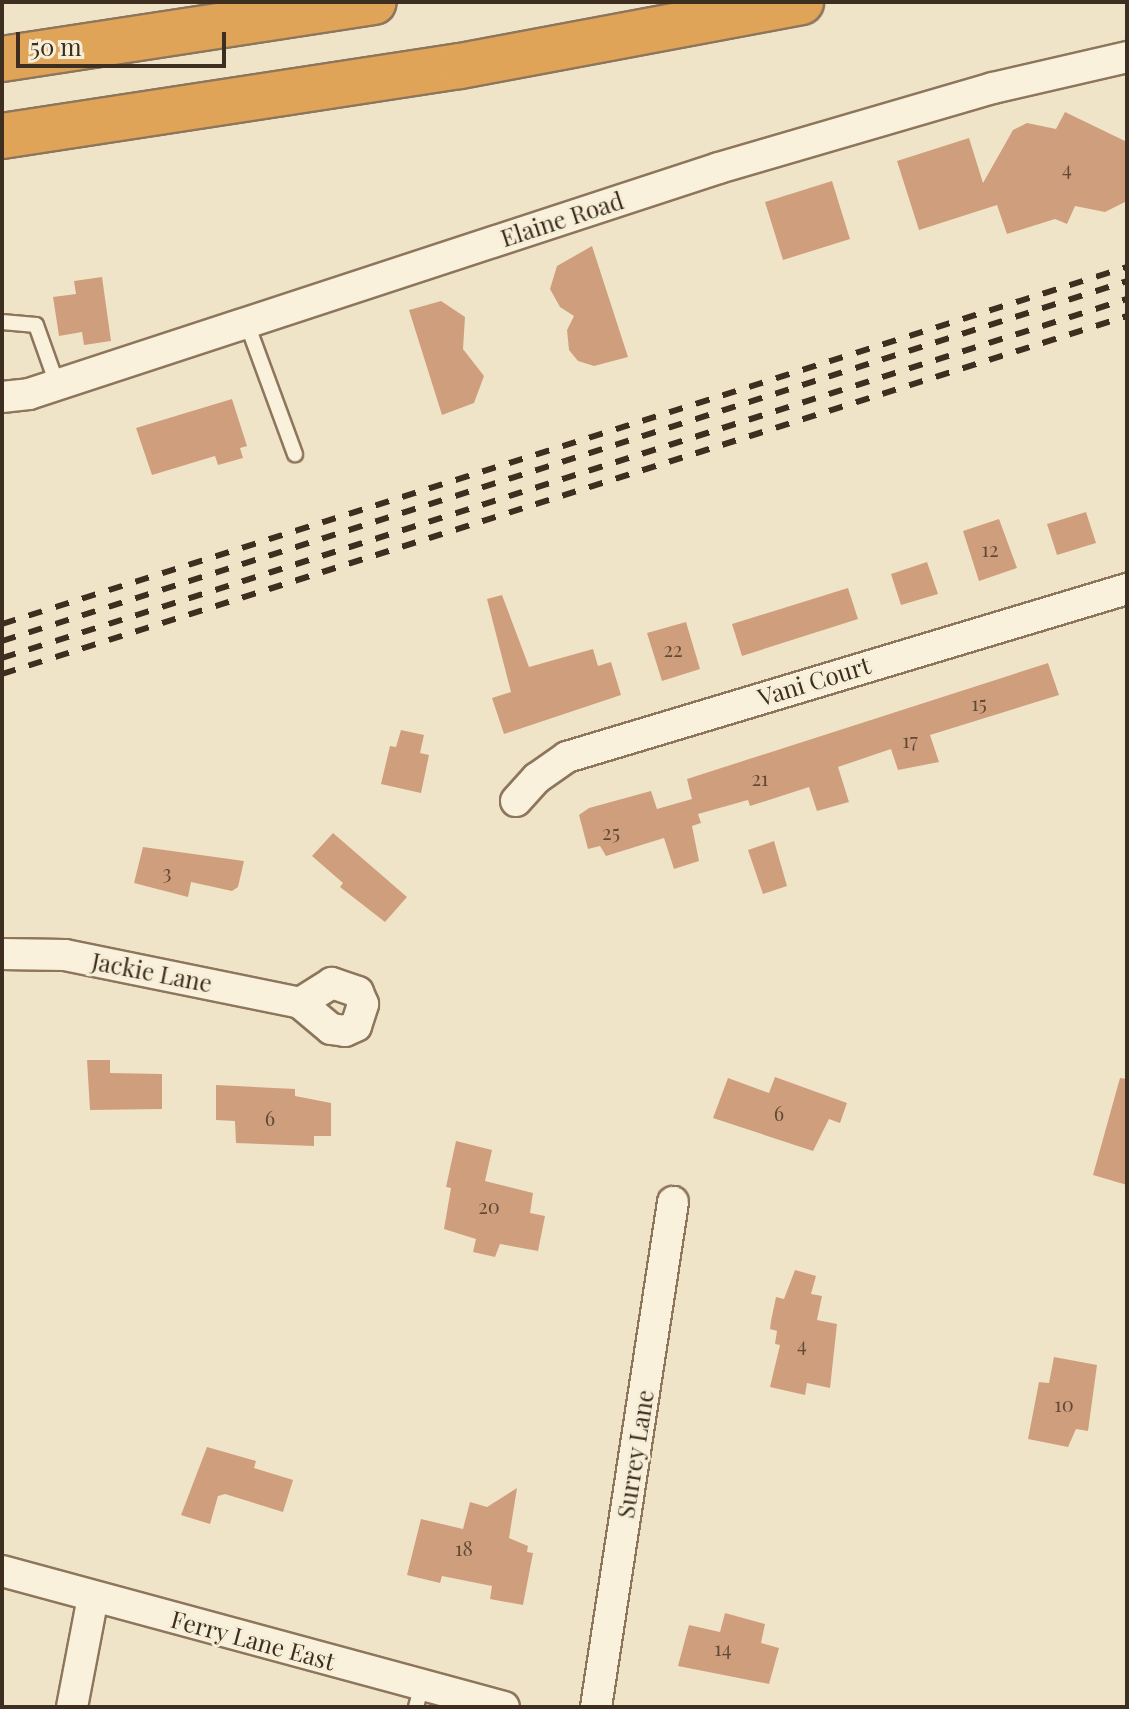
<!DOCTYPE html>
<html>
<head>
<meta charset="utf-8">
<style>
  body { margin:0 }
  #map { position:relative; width:1129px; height:1709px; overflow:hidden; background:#f0e4c8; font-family:"Playfair Display",serif }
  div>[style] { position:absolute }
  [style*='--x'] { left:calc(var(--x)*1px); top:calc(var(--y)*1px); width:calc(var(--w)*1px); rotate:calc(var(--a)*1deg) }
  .building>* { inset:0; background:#cf9f7d }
  .roads { filter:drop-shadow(2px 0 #8d765c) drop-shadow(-2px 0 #8d765c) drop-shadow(0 2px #8d765c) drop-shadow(0 -2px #8d765c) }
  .service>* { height:14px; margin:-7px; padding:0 7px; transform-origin:7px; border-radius:7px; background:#faf1dc }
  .minor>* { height:30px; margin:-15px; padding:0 15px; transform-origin:15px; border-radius:15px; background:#faf1dc }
  .motorway>* { height:44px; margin:-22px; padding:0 22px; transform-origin:22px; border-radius:22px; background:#e0a458 }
  .rail>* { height:6px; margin-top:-3px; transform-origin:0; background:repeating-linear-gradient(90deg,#3d2e20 0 14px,transparent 0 28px) }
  span { translate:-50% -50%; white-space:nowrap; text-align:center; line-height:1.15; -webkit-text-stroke:6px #f7eed8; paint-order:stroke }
  .number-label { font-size:20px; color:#624a37 }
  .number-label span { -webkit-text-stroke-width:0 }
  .street-label { font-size:24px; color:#3d2e20 }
  .frame { position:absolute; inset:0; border:4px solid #3d2e20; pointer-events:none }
  .scale { position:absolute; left:16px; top:32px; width:210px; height:36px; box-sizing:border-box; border:4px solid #3d2e20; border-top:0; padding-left:10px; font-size:24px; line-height:28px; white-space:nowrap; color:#3d2e20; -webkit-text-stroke:6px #f7eed8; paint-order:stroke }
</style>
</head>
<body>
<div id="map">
  <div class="building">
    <div style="clip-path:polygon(1065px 112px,1127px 142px,1127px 201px,1105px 212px,1075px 206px,1067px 224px,1055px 219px,1007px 234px,997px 205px,919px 230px,897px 161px,969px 138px,983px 183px,1013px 130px,1027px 123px,1056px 129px)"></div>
    <div style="clip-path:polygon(832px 181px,850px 239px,783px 260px,765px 202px)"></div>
    <div style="clip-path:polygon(592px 246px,628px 357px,594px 366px,578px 361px,569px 350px,567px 330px,574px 316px,560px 307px,550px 289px,557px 266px)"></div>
    <div style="clip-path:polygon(102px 277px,111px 341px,84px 345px,82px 332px,59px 336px,53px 297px,76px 294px,74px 281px)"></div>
    <div style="clip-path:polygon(441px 301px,465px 317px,463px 349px,484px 376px,474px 403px,442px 415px,409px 310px)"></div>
    <div style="clip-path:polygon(232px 399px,247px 446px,240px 448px,243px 458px,218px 465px,215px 456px,152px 475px,136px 428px)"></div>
    <div style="clip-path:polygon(1086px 512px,1096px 543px,1057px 555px,1047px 524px)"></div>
    <div style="clip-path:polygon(999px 519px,1017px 568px,979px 581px,963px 531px)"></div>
    <div style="clip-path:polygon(927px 562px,938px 594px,901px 605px,891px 574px)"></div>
    <div style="clip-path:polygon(848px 588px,858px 619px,742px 656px,732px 624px)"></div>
    <div style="clip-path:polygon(502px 595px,529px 667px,593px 649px,598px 666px,611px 662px,621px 695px,504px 734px,492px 698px,511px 692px,487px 599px)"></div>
    <div style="clip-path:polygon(686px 622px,700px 669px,662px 681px,647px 633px)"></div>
    <div style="clip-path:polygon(1048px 663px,1059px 695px,930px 735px,939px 762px,898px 770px,891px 749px,838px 767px,849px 802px,817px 811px,809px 787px,750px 806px,748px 800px,698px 814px,701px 823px,692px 826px,699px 861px,674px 869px,664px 838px,606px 856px,600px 846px,588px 849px,579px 815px,589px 808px,651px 791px,657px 809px,692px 799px,687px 779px)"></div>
    <div style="clip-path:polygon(401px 730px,424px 735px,420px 753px,429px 755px,421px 793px,381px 784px,390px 746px,396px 747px)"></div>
    <div style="clip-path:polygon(333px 833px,407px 897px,385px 922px,340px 887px,343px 883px,312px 856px)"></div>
    <div style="clip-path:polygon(774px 841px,787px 886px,763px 894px,748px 850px)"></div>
    <div style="clip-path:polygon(143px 847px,244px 861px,238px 887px,232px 891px,191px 882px,188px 897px,134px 883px)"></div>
    <div style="clip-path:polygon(87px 1060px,110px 1060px,110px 1073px,162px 1074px,162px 1109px,90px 1110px)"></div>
    <div style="clip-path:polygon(775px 1077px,847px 1103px,840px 1123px,829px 1119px,813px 1151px,713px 1118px,728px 1078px,769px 1093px)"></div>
    <div style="clip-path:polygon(1120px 1078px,1127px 1079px,1127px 1185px,1093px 1175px)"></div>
    <div style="clip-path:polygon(216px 1085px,295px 1089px,295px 1096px,331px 1103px,331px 1136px,314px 1136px,314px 1146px,236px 1143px,235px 1121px,216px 1120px)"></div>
    <div style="clip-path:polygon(456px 1141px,492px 1150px,485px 1181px,533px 1193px,530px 1213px,545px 1216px,538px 1251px,500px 1244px,495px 1257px,473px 1252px,476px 1239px,444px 1229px,451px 1188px,446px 1187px)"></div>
    <div style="clip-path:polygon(795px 1270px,816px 1276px,811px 1294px,822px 1296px,817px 1320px,837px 1324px,830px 1388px,807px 1383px,805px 1395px,770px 1387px,780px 1345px,775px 1344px,777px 1331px,770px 1329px,771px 1321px,776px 1297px,784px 1299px)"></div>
    <div style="clip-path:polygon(1054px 1357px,1097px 1365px,1088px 1431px,1076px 1429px,1068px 1447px,1028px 1439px,1039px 1382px,1049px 1383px)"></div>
    <div style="clip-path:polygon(207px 1447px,256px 1461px,254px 1468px,293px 1480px,283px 1512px,225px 1494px,218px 1496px,210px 1524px,181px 1515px)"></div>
    <div style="clip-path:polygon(517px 1488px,509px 1538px,528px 1546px,527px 1552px,533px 1553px,523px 1605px,490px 1599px,492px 1586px,442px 1576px,440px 1583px,407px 1575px,421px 1519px,463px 1529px,470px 1502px,487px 1507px)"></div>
    <div style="clip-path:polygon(725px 1613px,765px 1624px,761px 1643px,779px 1648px,769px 1684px,678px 1666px,689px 1625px,720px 1632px)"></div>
  </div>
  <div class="roads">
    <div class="service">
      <div style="--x:246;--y:321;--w:142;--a:69.8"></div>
      <div style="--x:2;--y:322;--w:34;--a:5"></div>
      <div style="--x:36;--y:325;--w:63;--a:70.4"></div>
      <div style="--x:416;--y:1707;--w:23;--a:-75"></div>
    </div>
    <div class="minor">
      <div style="--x:2;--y:397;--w:27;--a:-6"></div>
      <div style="--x:29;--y:394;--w:726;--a:-18.14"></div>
      <div style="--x:719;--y:168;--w:285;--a:-16.3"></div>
      <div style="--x:993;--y:88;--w:138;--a:-13"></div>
      <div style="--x:516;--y:801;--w:31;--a:-48"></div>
      <div style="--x:537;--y:778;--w:37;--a:-35"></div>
      <div style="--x:567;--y:757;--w:585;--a:-16.7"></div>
      <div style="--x:2;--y:954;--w:63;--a:0.9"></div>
      <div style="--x:65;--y:955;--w:240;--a:11.5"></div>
      <div style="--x:300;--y:1003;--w:40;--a:40"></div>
      <div style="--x:331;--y:1029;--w:14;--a:8"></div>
      <div style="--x:345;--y:1031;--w:12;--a:-24"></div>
      <div style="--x:356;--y:1026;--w:23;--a:-72"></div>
      <div style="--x:363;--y:1004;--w:13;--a:-113"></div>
      <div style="--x:358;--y:992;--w:28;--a:-161"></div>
      <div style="--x:332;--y:983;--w:38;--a:148"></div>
      <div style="--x:2;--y:1571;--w:520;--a:15.16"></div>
      <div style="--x:72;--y:1707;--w:112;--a:-79.2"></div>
      <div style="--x:596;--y:1707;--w:511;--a:-81.33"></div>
    </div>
    <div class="motorway">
      <div style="--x:2;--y:59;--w:376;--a:-8.7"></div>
      <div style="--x:2;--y:136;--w:463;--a:-8.7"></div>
      <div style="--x:460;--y:66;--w:347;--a:-10.6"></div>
    </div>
  </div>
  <div class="rail">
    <div style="--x:2;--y:624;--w:1180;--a:-17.61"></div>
    <div style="--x:2;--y:641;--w:1181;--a:-17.74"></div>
    <div style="--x:2;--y:658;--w:1181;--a:-17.7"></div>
    <div style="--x:2;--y:674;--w:1181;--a:-17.65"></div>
  </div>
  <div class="number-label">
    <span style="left:1067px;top:167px">4</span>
    <span style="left:990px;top:548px">12</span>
    <span style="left:673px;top:648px">22</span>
    <span style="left:979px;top:702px">15</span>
    <span style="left:910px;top:739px">17</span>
    <span style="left:760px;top:777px">21</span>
    <span style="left:611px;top:831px">25</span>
    <span style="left:167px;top:871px">3</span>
    <span style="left:779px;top:1112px">6</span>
    <span style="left:270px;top:1117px">6</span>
    <span style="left:489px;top:1205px">20</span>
    <span style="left:802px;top:1343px">4</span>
    <span style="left:1064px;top:1403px">10</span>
    <span style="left:464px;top:1547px">18</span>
    <span style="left:723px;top:1647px">14</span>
  </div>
  <div class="street-label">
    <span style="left:562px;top:219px;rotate:-18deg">Elaine Road</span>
    <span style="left:814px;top:681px;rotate:-17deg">Vani Court</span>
    <span style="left:152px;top:972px;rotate:11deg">Jackie Lane</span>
    <span style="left:635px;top:1454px;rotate:-81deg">Surrey Lane</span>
    <span style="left:253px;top:1640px;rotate:15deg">Ferry Lane East</span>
  </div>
  <div class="frame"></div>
  <div class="scale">50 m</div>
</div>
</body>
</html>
